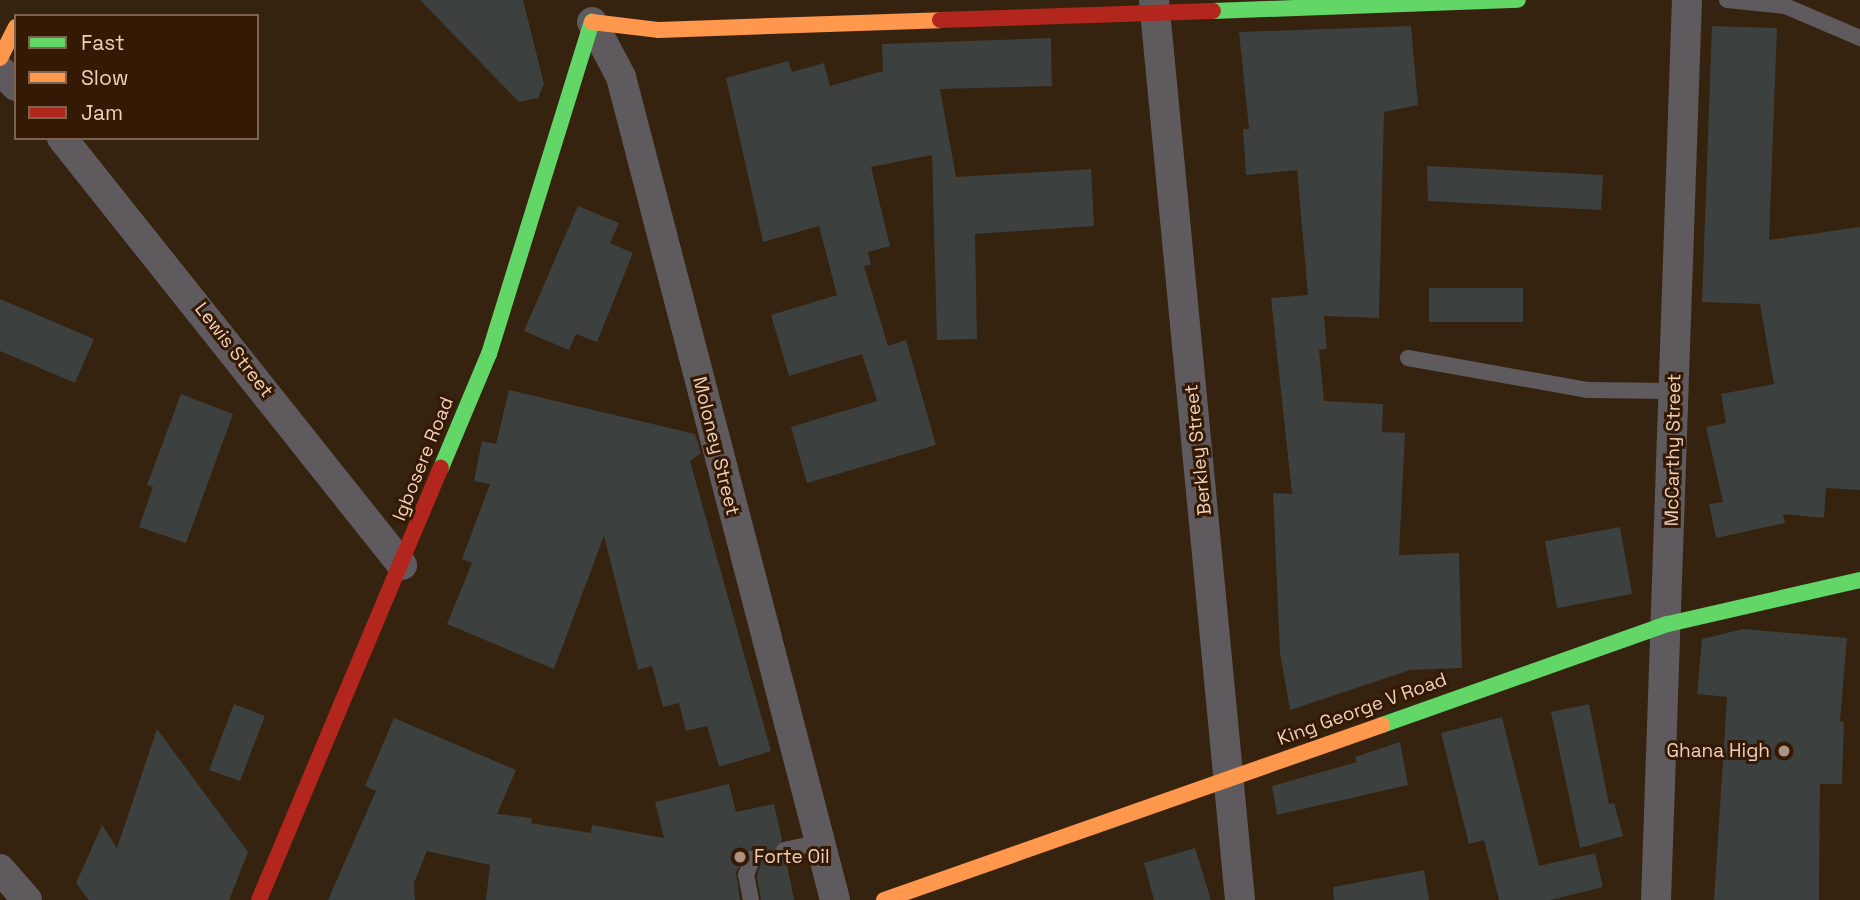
<!DOCTYPE html>
<html>
<head>
<meta charset="utf-8">
<style>
  body { margin:0 }
  #map { position:relative; width:1860px; height:900px; overflow:hidden; background:#35220f; font-family:"Space Grotesk",sans-serif }
  div>[style] { position:absolute }
  [style*='--x'] { left:calc(var(--x)*1px); top:calc(var(--y)*1px); width:calc(var(--w)*1px); rotate:calc(var(--a)*1deg) }
  .building>* { inset:0; background:#3c403e }
  .lane>* { height:16px; margin:-8px; padding:0 8px; transform-origin:8px; border-radius:8px; background:#5f5a5e }
  .street>* { height:30px; margin:-15px; padding:0 15px; transform-origin:15px; border-radius:15px; background:#5f5a5e }
  .fast>* { height:16px; margin:-8px; padding:0 8px; transform-origin:8px; border-radius:8px; background:#63d668 }
  .slow>* { height:16px; margin:-8px; padding:0 8px; transform-origin:8px; border-radius:8px; background:#ff974d }
  .jam>* { height:16px; margin:-8px; padding:0 8px; transform-origin:8px; border-radius:8px; background:#b3261e }
  .dots>* { width:19px; height:19px; translate:-50% -50%; box-sizing:border-box; border:4px solid #341a05; border-radius:50% }
  span { translate:-50% -50%; white-space:nowrap; text-align:center; line-height:1.15; -webkit-text-stroke:6px #341a05; paint-order:stroke }
  .street-label { font-size:19px; color:#eed0bb }
  .poi-label { font-size:19px; color:#eed0bb }
  .right { translate:-100% -50%; text-align:right }
  .left { translate:0 -50%; text-align:left }
  .legend { position:absolute; left:14px; top:14px; width:245px; height:126px; box-sizing:border-box; background:#341a05; border:2px solid #7e634e; margin:0; padding:9px 12px; list-style:none; font-size:21px; color:#eed0bb }
  .legend li { display:flex; align-items:center; gap:14px; height:35px }
  .legend b { width:35px; border:2px solid #7e634e }
</style>
</head>
<body>
<div id="map">
  <div class="building">
    <div style="clip-path:polygon(420px 0,523px 0,544px 84px,538px 98px,519px 102px)"></div>
    <div style="clip-path:polygon(1411px 26px,1418px 105px,1384px 112px,1379px 318px,1324px 316px,1327px 349px,1319px 350px,1324px 401px,1383px 404px,1382px 432px,1405px 433px,1399px 555px,1459px 553px,1462px 668px,1410px 670px,1290px 710px,1280px 653px,1273px 493px,1292px 494px,1271px 298px,1308px 295px,1297px 170px,1246px 175px,1243px 129px,1249px 129px,1239px 32px)"></div>
    <div style="clip-path:polygon(1712px 26px,1777px 28px,1769px 240px,1860px 227px,1860px 490px,1826px 488px,1824px 518px,1783px 514px,1785px 523px,1716px 538px,1709px 504px,1723px 502px,1706px 427px,1726px 423px,1721px 394px,1774px 384px,1760px 304px,1702px 302px)"></div>
    <div style="clip-path:polygon(1051px 38px,1052px 86px,940px 89px,956px 177px,1091px 169px,1094px 226px,975px 234px,977px 339px,937px 340px,932px 155px,871px 167px,890px 246px,868px 252px,871px 265px,864px 266px,888px 346px,906px 340px,936px 445px,807px 483px,791px 427px,877px 401px,862px 354px,789px 376px,771px 315px,837px 295px,819px 226px,763px 242px,726px 78px,788px 61px,792px 72px,824px 63px,830px 86px,883px 71px,882px 44px)"></div>
    <div style="clip-path:polygon(1427px 166px,1603px 175px,1601px 210px,1428px 201px)"></div>
    <div style="clip-path:polygon(578px 206px,619px 223px,610px 243px,633px 253px,597px 342px,576px 334px,569px 350px,524px 331px)"></div>
    <div style="clip-path:polygon(1429px 288px,1523px 288px,1523px 322px,1429px 322px)"></div>
    <div style="clip-path:polygon(0 299px,94px 339px,75px 383px,0 351px)"></div>
    <div style="clip-path:polygon(509px 390px,695px 434px,701px 453px,690px 461px,771px 751px,719px 767px,707px 726px,686px 731px,679px 703px,663px 707px,652px 666px,638px 670px,604px 536px,554px 669px,447px 624px,472px 563px,462px 559px,490px 484px,474px 481px,482px 441px,496px 444px)"></div>
    <div style="clip-path:polygon(181px 394px,233px 414px,186px 543px,139px 527px,153px 487px,147px 485px)"></div>
    <div style="clip-path:polygon(1620px 527px,1632px 594px,1557px 608px,1545px 541px)"></div>
    <div style="clip-path:polygon(1743px 629px,1847px 638px,1840px 721px,1844px 722px,1842px 784px,1820px 784px,1819px 900px,1714px 900px,1727px 697px,1697px 694px,1702px 639px)"></div>
    <div style="clip-path:polygon(234px 704px,265px 716px,240px 781px,209px 770px)"></div>
    <div style="clip-path:polygon(1589px 704px,1609px 804px,1614px 803px,1623px 836px,1580px 848px,1551px 712px)"></div>
    <div style="clip-path:polygon(1502px 717px,1539px 866px,1595px 853px,1603px 887px,1550px 900px,1499px 900px,1484px 840px,1469px 844px,1441px 733px)"></div>
    <div style="clip-path:polygon(394px 718px,516px 770px,497px 814px,532px 818px,531px 823px,591px 833px,592px 825px,664px 838px,655px 802px,729px 784px,736px 812px,774px 804px,782px 840px,774px 853px,786px 860px,794px 900px,761px 900px,757px 876px,763px 856px,752px 848px,736px 872px,740px 900px,486px 900px,490px 865px,427px 851px,414px 883px,415px 900px,328px 900px,376px 791px,365px 786px)"></div>
    <div style="clip-path:polygon(157px 729px,248px 852px,229px 900px,89px 900px,76px 883px,102px 825px,117px 848px)"></div>
    <div style="clip-path:polygon(1400px 742px,1408px 785px,1277px 815px,1272px 786px,1357px 762px,1355px 757px)"></div>
    <div style="clip-path:polygon(1195px 848px,1211px 900px,1154px 900px,1144px 863px)"></div>
    <div style="clip-path:polygon(1424px 870px,1429px 900px,1334px 900px,1333px 887px)"></div>
  </div>
  <div class="lane">
    <div style="--x:1727;--y:0;--w:58;--a:5.9"></div>
    <div style="--x:1785;--y:6;--w:82;--a:23.1"></div>
    <div style="--x:1408;--y:358;--w:183;--a:10.1"></div>
    <div style="--x:1588;--y:390;--w:86;--a:0.7"></div>
    <div style="--x:784;--y:850;--w:34;--a:-12"></div>
    <div style="--x:751;--y:900;--w:25;--a:-101"></div>
    <div style="--x:746;--y:875;--w:18;--a:-68"></div>
  </div>
  <div class="street">
    <div style="--x:1154;--y:0;--w:904;--a:84.54"></div>
    <div style="--x:592;--y:22;--w:62;--a:62.2"></div>
    <div style="--x:621;--y:77;--w:850;--a:75.42"></div>
    <div style="--x:0;--y:70;--w:23;--a:45"></div>
    <div style="--x:62;--y:138;--w:546;--a:51.47"></div>
    <div style="--x:0;--y:869;--w:41;--a:48.9"></div>
    <div style="--x:1656;--y:900;--w:901;--a:-88.03"></div>
  </div>
  <div class="fast">
    <div style="--x:1213;--y:11;--w:305;--a:-2.1"></div>
    <div style="--x:441;--y:468;--w:124;--a:-67.2"></div>
    <div style="--x:489;--y:354;--w:348;--a:-72.8"></div>
    <div style="--x:1382;--y:725;--w:303;--a:-19.5"></div>
    <div style="--x:1668;--y:624;--w:197;--a:-12.9"></div>
  </div>
  <div class="slow">
    <div style="--x:592;--y:22;--w:66;--a:6.9"></div>
    <div style="--x:658;--y:30;--w:282;--a:-2"></div>
    <div style="--x:0;--y:58;--w:35;--a:-63"></div>
    <div style="--x:884;--y:900;--w:528;--a:-19.36"></div>
  </div>
  <div class="jam">
    <div style="--x:940;--y:20;--w:273;--a:-1.9"></div>
    <div style="--x:259;--y:900;--w:469;--a:-67.2"></div>
  </div>
  <div class="dots">
    <div style="left:1784px;top:751px;background:#ad937f"></div>
    <div style="left:740px;top:857px;background:#ad937f"></div>
  </div>
  <div class="street-label">
    <span style="left:234px;top:350px;rotate:52deg">Lewis Street</span>
    <span style="left:716px;top:446px;rotate:76deg">Moloney Street</span>
    <span style="left:1198px;top:450px;rotate:-96deg">Berkley Street</span>
    <span style="left:1673px;top:450px;rotate:-89deg">McCarthy Street</span>
    <span style="left:423px;top:459px;rotate:-68deg">Igbosere Road</span>
    <span style="left:1362px;top:709px;rotate:-20deg">King George V Road</span>
  </div>
  <div class="poi-label">
    <span class="right" style="left:1770px;top:751px">Ghana High</span>
    <span class="left" style="left:754px;top:857px">Forte Oil</span>
  </div>
  <ul class="legend">
  <li><b style="height:9px;background:#63d668"></b>Fast</li>
  <li><b style="height:9px;background:#ff974d"></b>Slow</li>
  <li><b style="height:9px;background:#b3261e"></b>Jam</li>
  </ul>
</div>
</body>
</html>
